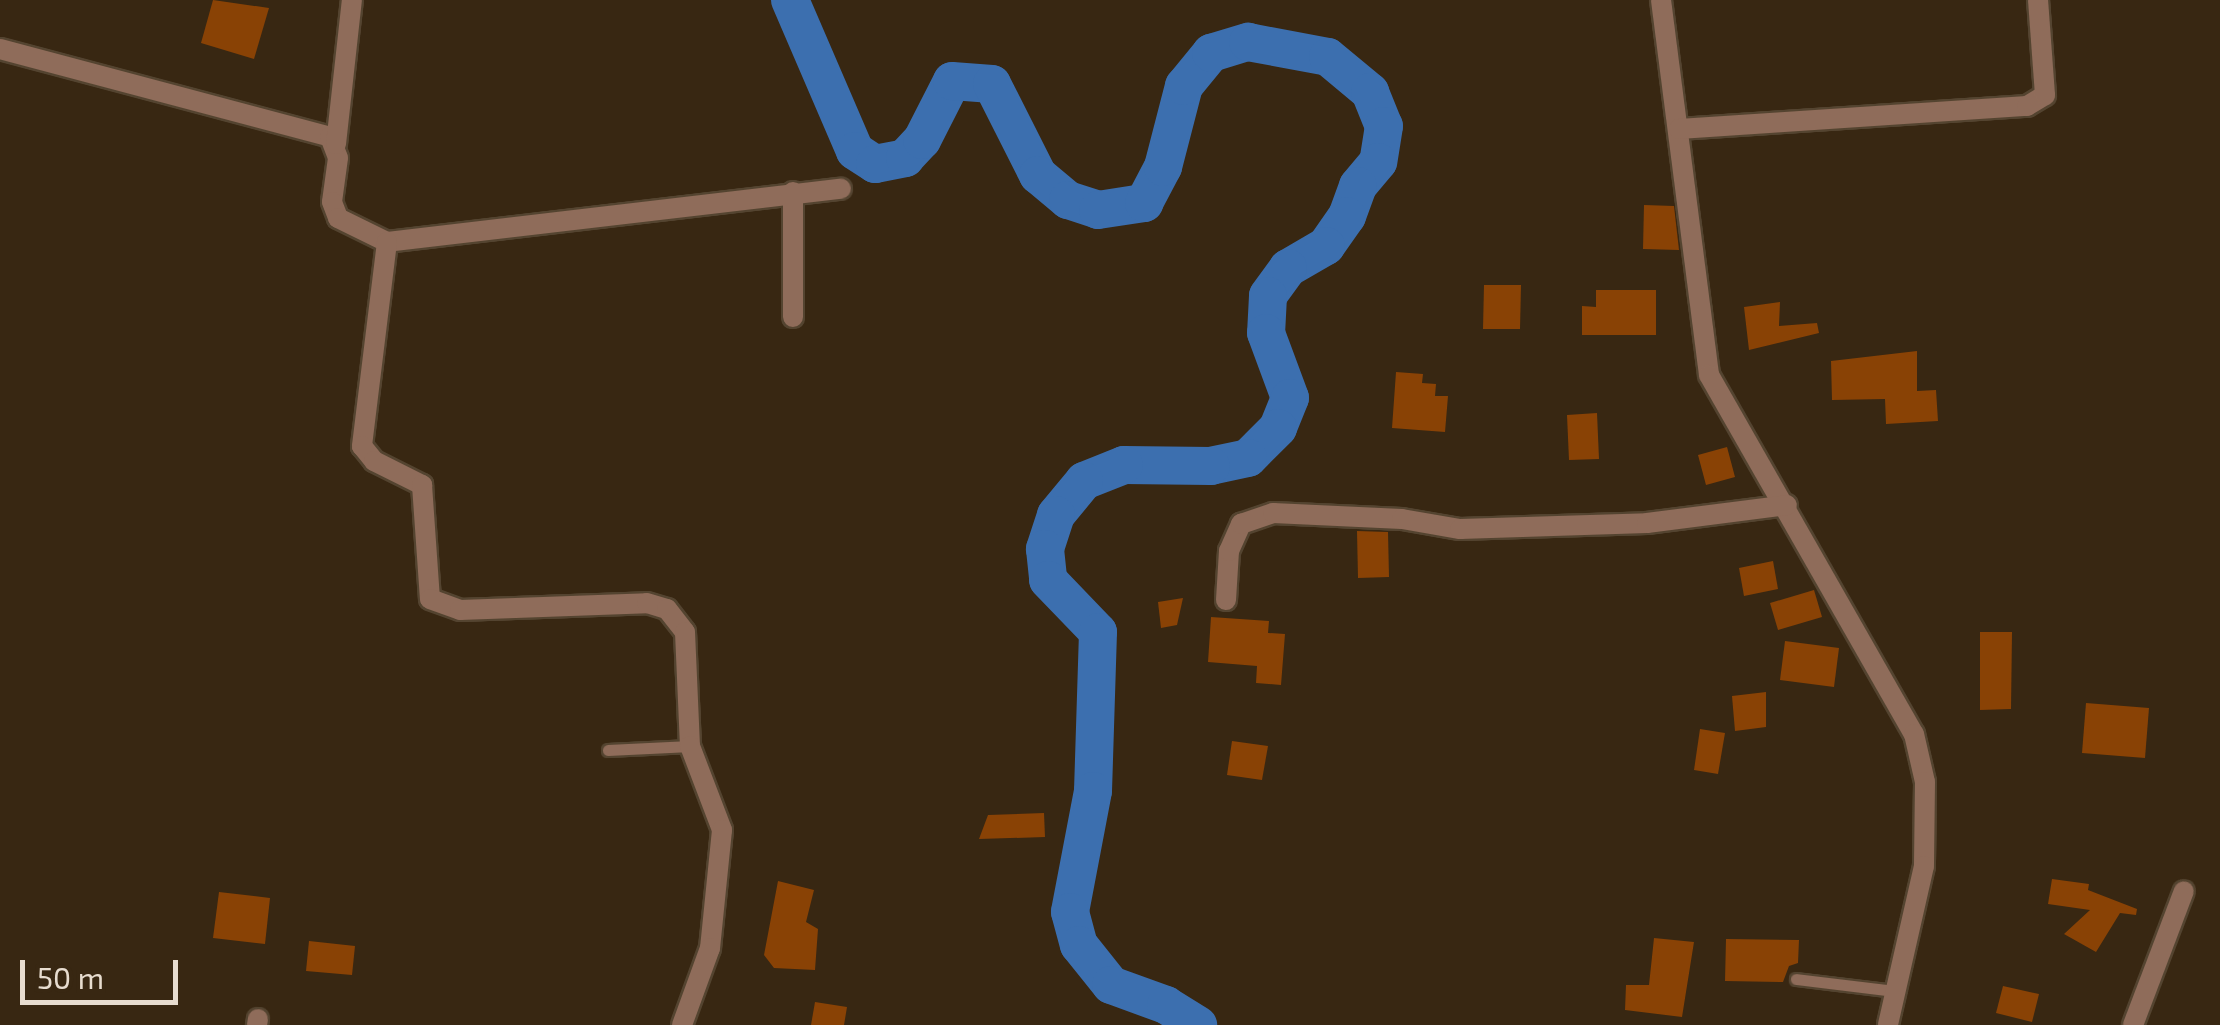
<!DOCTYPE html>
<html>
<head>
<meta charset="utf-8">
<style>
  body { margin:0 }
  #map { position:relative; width:2220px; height:1025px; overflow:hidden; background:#382712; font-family:"Exo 2",sans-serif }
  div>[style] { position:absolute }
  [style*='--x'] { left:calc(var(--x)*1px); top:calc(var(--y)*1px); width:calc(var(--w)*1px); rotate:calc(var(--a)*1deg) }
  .river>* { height:38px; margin:-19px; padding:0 19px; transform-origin:19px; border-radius:19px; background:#3c6faf }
  .building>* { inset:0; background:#894205 }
  .roads { filter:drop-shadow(2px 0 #544430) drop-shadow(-2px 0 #544430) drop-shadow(0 2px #544430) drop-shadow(0 -2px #544430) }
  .lane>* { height:11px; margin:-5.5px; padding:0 5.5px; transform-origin:5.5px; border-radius:5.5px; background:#8f6c5a }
  .street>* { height:20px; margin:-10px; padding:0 10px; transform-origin:10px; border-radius:10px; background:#8f6c5a }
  span { translate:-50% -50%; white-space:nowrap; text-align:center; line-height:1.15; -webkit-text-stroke:9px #382712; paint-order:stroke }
  .scale { position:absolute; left:20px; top:960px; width:158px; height:45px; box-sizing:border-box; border:5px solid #e7dccf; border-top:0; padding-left:12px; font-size:30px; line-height:35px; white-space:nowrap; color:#e7dccf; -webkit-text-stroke:8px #382712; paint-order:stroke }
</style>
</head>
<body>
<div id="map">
  <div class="river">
    <div style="--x:790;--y:0;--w:164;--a:66.7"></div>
    <div style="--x:855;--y:151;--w:24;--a:33"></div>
    <div style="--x:875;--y:164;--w:31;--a:-11"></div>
    <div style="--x:905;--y:158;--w:25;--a:-47"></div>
    <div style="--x:922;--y:140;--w:66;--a:-63"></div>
    <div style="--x:952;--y:81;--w:40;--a:4.3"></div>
    <div style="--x:992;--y:84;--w:102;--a:63.2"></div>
    <div style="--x:1038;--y:175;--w:39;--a:40"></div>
    <div style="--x:1068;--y:200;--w:32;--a:18"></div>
    <div style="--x:1098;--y:210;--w:47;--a:-8.7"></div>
    <div style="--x:1144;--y:203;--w:41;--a:-62.2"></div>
    <div style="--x:1163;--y:167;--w:84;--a:-75.5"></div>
    <div style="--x:1184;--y:86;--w:43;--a:-50.7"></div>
    <div style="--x:1211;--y:53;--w:39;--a:-17"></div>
    <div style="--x:1248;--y:42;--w:81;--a:10.6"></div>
    <div style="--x:1328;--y:57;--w:55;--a:39.8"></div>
    <div style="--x:1370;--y:92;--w:37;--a:68"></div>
    <div style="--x:1384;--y:126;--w:36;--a:99"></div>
    <div style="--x:1378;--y:162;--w:31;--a:130"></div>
    <div style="--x:1358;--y:186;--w:32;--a:110"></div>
    <div style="--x:1347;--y:216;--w:37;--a:125"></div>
    <div style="--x:1326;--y:246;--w:44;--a:149.9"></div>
    <div style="--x:1288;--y:268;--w:34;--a:126"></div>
    <div style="--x:1268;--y:296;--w:37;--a:93"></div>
    <div style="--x:1266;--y:333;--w:69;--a:69.7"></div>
    <div style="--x:1290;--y:398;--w:32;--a:112"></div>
    <div style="--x:1278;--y:428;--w:42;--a:135"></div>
    <div style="--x:1248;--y:458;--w:38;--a:168"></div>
    <div style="--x:1211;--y:466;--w:87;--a:-179.3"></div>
    <div style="--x:1124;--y:465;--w:43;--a:158.2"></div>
    <div style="--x:1084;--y:481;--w:44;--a:129.5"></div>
    <div style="--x:1056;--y:515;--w:36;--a:108"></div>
    <div style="--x:1045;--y:549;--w:31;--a:84"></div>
    <div style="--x:1048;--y:580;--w:72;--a:46.1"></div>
    <div style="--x:1098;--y:632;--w:159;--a:91.8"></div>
    <div style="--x:1093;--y:791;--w:123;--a:100.8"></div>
    <div style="--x:1070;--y:912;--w:34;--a:75"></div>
    <div style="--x:1079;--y:945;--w:51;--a:51.3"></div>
    <div style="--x:1111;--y:985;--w:59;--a:20"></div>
    <div style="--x:1166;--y:1005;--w:38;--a:32"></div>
  </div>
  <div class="building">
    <div style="clip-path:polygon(213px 0,269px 8px,254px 59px,201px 43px)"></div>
    <div style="clip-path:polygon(1644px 205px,1674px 206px,1679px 250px,1643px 249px)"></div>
    <div style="clip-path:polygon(1484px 285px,1521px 285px,1520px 329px,1483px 329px)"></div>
    <div style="clip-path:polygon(1596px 290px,1656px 290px,1656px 335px,1582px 335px,1582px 306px,1596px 307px)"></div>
    <div style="clip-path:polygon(1780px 302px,1779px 326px,1817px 323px,1819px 333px,1749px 350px,1744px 307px)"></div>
    <div style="clip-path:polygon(1917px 351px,1917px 391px,1936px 390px,1938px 421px,1886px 424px,1885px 399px,1832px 400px,1831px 361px)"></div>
    <div style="clip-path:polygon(1396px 372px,1423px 374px,1422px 383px,1436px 384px,1435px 396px,1448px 396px,1445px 432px,1392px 428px)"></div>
    <div style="clip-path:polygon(1597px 413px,1599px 459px,1569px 460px,1567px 415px)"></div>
    <div style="clip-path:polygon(1727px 447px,1735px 477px,1706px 485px,1698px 455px)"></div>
    <div style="clip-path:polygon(1357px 531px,1388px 532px,1389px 577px,1358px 578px)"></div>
    <div style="clip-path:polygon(1773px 561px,1778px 589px,1744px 596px,1739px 568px)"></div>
    <div style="clip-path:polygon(1814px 590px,1822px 617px,1778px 630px,1770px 603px)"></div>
    <div style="clip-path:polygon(1183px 598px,1177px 625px,1161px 628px,1158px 602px)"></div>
    <div style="clip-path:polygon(1211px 617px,1269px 621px,1268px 633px,1285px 634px,1281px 685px,1256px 683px,1257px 666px,1208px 662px)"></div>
    <div style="clip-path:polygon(1980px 632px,2012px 632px,2011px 709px,1980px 710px)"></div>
    <div style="clip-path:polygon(1785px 641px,1839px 648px,1834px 687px,1780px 680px)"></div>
    <div style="clip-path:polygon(1766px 692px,1766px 727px,1735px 731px,1732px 696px)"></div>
    <div style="clip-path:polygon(2086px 703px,2149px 708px,2145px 758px,2082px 753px)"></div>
    <div style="clip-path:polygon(1700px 729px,1725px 733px,1718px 774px,1694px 770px)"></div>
    <div style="clip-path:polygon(1232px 741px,1268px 746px,1262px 780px,1227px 775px)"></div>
    <div style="clip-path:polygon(1044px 813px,1045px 837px,979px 839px,988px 815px)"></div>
    <div style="clip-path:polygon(2052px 879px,2089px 884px,2088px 890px,2137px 909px,2136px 915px,2120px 913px,2096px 952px,2064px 934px,2090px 910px,2048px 904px)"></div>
    <div style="clip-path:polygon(778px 881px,814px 890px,806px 922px,818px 929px,815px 970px,774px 968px,764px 955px)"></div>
    <div style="clip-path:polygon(219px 892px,270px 898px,265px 944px,213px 938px)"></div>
    <div style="clip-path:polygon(1654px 938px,1694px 942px,1682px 1017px,1625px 1010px,1626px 985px,1649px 985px)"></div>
    <div style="clip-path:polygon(1726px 939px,1799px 940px,1798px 963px,1789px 966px,1783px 982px,1725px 981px)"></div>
    <div style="clip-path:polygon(309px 941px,355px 946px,352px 975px,306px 971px)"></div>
    <div style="clip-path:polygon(2003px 986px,2039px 994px,2032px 1022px,1996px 1013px)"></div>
    <div style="clip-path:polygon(815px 1002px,847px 1007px,844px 1025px,811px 1025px)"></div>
  </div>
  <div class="roads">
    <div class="lane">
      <div style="--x:608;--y:750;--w:82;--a:-2.8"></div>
      <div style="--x:1796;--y:979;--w:100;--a:6.9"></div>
    </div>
    <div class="street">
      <div style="--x:1661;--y:0;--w:378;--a:82.7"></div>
      <div style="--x:1709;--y:375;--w:413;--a:60.3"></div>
      <div style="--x:1914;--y:734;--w:49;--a:77.1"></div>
      <div style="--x:1925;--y:782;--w:84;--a:90.7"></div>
      <div style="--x:1924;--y:866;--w:163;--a:102.8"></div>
      <div style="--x:0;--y:49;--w:342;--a:14.9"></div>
      <div style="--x:330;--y:137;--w:22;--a:69"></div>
      <div style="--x:338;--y:158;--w:44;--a:97.8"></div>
      <div style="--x:332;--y:202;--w:17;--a:69"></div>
      <div style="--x:338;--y:218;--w:55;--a:26.1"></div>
      <div style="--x:387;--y:242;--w:457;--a:-6.7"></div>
      <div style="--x:1679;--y:129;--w:349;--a:-3.8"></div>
      <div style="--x:2027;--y:106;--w:21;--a:-31"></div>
      <div style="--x:2045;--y:95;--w:95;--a:-94.2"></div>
      <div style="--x:336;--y:144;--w:145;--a:-83.7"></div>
      <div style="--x:793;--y:192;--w:125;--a:90"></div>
      <div style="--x:387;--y:242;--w:206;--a:97"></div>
      <div style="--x:362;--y:446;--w:19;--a:51"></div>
      <div style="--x:374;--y:461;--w:54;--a:26.6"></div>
      <div style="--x:422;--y:485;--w:114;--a:86"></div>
      <div style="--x:430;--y:599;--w:32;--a:20"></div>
      <div style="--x:460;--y:610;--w:187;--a:-2.1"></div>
      <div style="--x:647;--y:603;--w:21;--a:17"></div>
      <div style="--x:667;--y:609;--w:29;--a:52"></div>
      <div style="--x:685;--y:632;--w:114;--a:87.5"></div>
      <div style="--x:690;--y:746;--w:90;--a:69.1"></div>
      <div style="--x:722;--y:830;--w:119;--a:95.8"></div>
      <div style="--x:710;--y:948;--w:82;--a:110"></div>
      <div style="--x:1226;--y:600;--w:49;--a:-86.5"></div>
      <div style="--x:1229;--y:551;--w:30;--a:-66"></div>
      <div style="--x:1241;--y:524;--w:34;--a:-19"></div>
      <div style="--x:1273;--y:513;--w:129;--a:2.7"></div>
      <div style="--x:1402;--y:519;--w:59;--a:9.8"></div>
      <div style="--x:1460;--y:529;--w:187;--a:-1.8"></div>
      <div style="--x:1647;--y:523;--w:141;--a:-7.3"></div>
      <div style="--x:257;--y:1025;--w:6;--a:-81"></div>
      <div style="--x:2133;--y:1025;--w:143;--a:-69.2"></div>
    </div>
  </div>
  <div class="scale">50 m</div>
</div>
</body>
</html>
